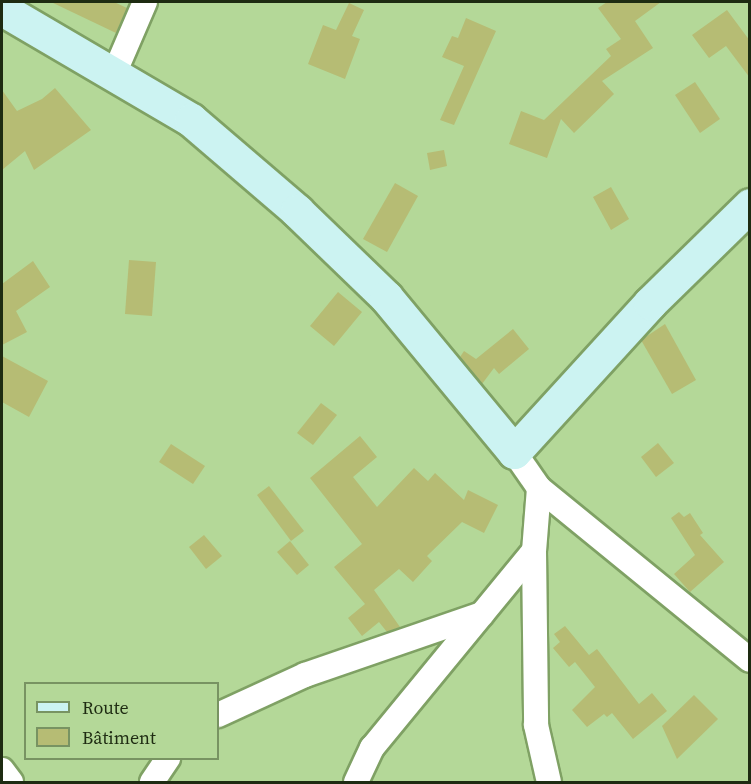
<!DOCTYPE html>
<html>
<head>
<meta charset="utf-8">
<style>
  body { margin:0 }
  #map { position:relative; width:751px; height:784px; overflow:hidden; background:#b4d898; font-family:"Source Serif 4",serif }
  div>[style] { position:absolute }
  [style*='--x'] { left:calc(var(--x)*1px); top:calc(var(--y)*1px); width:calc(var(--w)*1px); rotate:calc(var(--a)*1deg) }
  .building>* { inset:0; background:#b6bc74 }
  .roads { filter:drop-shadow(2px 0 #7fa164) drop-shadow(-2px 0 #7fa164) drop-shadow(0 2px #7fa164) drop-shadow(0 -2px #7fa164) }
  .street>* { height:24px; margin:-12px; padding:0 12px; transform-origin:12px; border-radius:12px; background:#fff }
  .secondary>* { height:33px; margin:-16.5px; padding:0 16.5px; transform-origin:16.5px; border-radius:16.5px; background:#ccf3f2 }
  span { translate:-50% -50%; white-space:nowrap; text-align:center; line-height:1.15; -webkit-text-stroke:4.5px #b4d898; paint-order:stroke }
  .frame { position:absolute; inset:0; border:3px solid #1e2b12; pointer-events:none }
  .legend { position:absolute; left:24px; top:682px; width:195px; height:78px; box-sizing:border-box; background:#b4d898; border:2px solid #789362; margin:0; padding:8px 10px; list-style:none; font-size:18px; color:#1e2b12 }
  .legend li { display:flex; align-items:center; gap:12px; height:30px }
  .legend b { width:30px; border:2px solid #789362 }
</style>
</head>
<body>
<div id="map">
  <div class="building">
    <div style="clip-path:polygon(51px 2px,114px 2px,127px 8px,116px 33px)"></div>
    <div style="clip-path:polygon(607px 2px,661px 2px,635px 21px,653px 48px,602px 81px,614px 94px,574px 133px,561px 119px,547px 158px,509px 144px,521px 111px,544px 120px,611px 56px,606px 49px,621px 39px,598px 8px)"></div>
    <div style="clip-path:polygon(349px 3px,364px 10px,352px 36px,360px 39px,345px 79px,308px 64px,323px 25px,336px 30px)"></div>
    <div style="clip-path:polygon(727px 10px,750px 41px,750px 78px,726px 46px,709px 58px,692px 35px)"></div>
    <div style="clip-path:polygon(466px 18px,496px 31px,454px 125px,440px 120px,464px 66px,442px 57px,452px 36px,458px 38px)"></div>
    <div style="clip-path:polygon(695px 82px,720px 119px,700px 133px,675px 95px)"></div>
    <div style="clip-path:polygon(55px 88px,91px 130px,34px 170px,25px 151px,2px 170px,2px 90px,17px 111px,42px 99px)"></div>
    <div style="clip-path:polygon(444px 150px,447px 166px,430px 170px,427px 153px)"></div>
    <div style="clip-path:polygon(395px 183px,418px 196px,387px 252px,363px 239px)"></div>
    <div style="clip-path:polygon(611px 187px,629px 219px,611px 230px,593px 197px)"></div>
    <div style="clip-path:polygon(129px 260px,156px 262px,152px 316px,125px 314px)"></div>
    <div style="clip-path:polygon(33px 261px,50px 287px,16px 311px,27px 332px,2px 345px,2px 284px)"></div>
    <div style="clip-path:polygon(338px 292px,362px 312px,334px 346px,310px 326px)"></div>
    <div style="clip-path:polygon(665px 324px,696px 380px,672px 394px,641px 340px)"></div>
    <div style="clip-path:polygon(513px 329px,529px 349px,499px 374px,494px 368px,482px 384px,460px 357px,464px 351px,476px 359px)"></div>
    <div style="clip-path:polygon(2px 356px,48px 381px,29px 417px,2px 402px)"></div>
    <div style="clip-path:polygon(321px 403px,337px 415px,313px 445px,297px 433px)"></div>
    <div style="clip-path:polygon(360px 436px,377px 457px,353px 477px,377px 507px,414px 468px,428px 481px,435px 473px,464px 500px,468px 490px,498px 505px,484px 533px,462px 522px,427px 556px,432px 561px,413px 582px,399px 569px,374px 590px,400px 627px,387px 632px,379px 622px,362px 636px,348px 618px,365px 604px,334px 567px,362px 544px,310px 478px)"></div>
    <div style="clip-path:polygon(658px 443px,674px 463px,656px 477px,641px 457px)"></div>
    <div style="clip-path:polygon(171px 444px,205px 466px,193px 484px,159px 462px)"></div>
    <div style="clip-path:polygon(269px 486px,304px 531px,291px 541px,257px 495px)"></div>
    <div style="clip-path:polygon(679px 512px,684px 517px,690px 513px,703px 533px,700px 535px,724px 562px,690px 592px,674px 574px,695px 555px,671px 518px)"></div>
    <div style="clip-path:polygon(204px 535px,222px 556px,206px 569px,189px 547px)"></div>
    <div style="clip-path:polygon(290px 541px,309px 565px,297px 575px,277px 552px)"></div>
    <div style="clip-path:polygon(565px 626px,589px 655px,597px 649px,639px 704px,652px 693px,667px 711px,633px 739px,612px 713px,607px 717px,604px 714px,587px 727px,572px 710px,595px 687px,575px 662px,569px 667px,553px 648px,560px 642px,554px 634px)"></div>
    <div style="clip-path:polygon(694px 695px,718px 719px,677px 759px,662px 726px)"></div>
  </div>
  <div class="roads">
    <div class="street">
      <div style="--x:114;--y:74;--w:78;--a:-66.7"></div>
      <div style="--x:514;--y:452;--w:44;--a:55.2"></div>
      <div style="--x:539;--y:488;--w:272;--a:39.2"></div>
      <div style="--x:539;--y:488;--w:63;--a:94.5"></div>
      <div style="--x:534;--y:551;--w:174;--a:89.3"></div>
      <div style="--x:536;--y:725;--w:58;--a:77.2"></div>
      <div style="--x:218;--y:715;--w:96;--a:-24.7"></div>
      <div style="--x:305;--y:675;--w:187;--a:-19"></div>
      <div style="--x:2;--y:770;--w:15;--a:53"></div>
      <div style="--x:152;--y:782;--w:29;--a:-56"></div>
      <div style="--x:356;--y:782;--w:38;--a:-65"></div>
      <div style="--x:372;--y:748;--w:255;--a:-50.6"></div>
    </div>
    <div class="secondary">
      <div style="--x:2;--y:9;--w:219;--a:30.4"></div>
      <div style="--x:191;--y:120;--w:140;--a:40.6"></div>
      <div style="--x:297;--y:211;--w:124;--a:44"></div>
      <div style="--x:386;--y:297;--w:201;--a:50.4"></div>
      <div style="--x:514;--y:452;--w:202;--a:-47.6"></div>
      <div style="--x:650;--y:303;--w:140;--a:-44.4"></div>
    </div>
  </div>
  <div class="frame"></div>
  <ul class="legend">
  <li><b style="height:8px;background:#ccf3f2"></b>Route</li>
  <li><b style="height:16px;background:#b6bc74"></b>Bâtiment</li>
  </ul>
</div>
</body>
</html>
